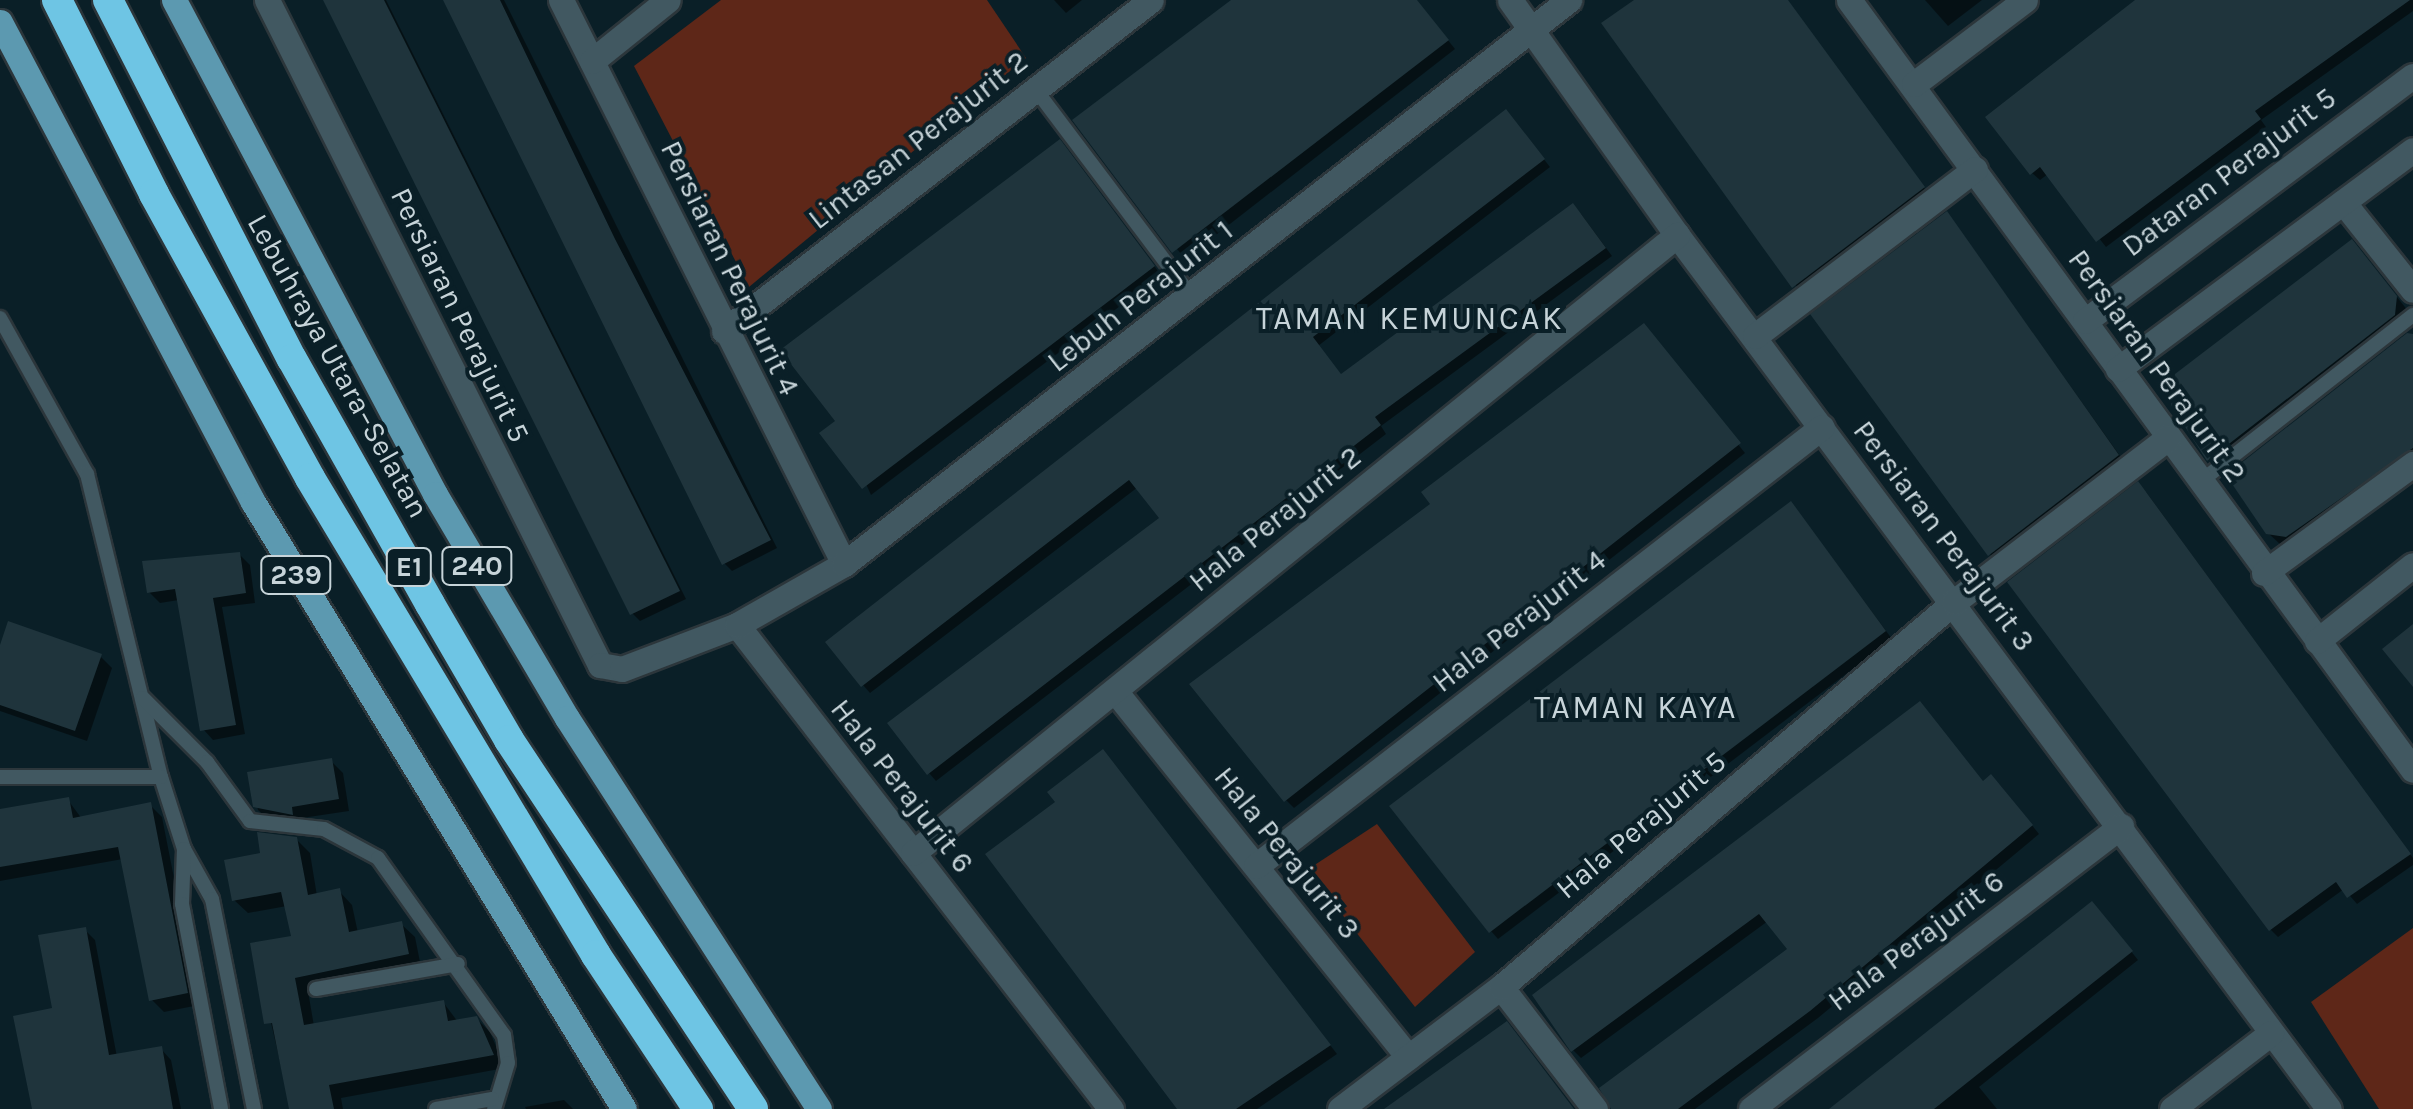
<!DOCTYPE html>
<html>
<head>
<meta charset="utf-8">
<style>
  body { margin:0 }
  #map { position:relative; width:2413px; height:1109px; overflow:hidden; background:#0a1f27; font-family:Karla,sans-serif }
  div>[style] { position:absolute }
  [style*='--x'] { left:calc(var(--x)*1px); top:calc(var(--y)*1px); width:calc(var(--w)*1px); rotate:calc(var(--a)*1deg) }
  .green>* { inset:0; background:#5e2718 }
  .shadow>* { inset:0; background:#0007 }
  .building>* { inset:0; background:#1f343c }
  .roads { filter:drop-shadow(2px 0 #2c363b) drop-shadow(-2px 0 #2c363b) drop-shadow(0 2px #2c363b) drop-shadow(0 -2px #2c363b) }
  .lane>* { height:14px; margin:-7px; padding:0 7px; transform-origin:7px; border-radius:7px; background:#415861 }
  .street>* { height:25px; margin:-12.5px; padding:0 12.5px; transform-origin:12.5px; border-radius:12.5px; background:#415861 }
  .primary>* { height:25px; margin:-12.5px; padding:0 12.5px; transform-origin:12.5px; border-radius:12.5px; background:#5c99b0 }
  .highway>* { height:30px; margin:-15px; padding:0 15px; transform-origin:15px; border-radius:15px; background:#6ec5e4 }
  span { translate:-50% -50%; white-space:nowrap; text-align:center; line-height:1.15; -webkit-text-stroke:8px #0a1f27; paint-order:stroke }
  .shield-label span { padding:2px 8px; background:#0a1f27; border:2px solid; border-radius:8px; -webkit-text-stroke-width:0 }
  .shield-label { font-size:28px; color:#c7d4d9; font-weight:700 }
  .street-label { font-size:30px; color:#c7d4d9 }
  .neighbourhood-label { font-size:32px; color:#c7d4d9; letter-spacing:2.5px }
</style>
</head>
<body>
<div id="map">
  <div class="green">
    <div style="clip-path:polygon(721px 0,987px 0,1026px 58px,749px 287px,634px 66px)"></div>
    <div style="clip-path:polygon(1377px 824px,1475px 952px,1415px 1007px,1307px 870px)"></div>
    <div style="clip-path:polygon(2413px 928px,2413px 1109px,2379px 1109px,2311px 1002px)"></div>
  </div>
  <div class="shadow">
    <div style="clip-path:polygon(339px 0,386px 0,686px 599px,640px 621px,632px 613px)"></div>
    <div style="clip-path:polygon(447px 0,504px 0,777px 548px,732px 571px,724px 563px)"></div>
    <div style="clip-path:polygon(1054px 0,1082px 0,1066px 13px)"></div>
    <div style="clip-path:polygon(1235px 0,1416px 0,1455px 49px,1185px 259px,1076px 121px)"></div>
    <div style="clip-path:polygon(1634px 0,1787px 0,1930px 196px,1801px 294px)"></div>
    <div style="clip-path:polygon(1925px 0,1982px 0,1948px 26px)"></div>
    <div style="clip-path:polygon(2140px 0,2413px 0,2413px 11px,2261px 120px,2266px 127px,2106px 247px,2048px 174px,2040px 180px,2032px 173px)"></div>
    <div style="clip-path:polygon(1513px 120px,1550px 167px,1318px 346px,1342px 376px,1581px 214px,1612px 256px,1381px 426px,1386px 434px,936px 781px,929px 773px,1162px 518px,1138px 487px,870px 693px,863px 685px)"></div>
    <div style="clip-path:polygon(1067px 150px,1161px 275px,871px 495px,838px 422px)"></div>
    <div style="clip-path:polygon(1954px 222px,2125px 463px,1997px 562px,1990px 554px)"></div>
    <div style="clip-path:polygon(2364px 255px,2408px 311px,2220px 471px,2209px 459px)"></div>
    <div style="clip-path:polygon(1647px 331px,1745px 453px,1294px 808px,1286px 800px,1434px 505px)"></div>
    <div style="clip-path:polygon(2413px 337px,2413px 466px,2281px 545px,2268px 533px)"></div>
    <div style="clip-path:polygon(2146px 492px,2413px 858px,2413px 865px,2357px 904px,2344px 889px,2278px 937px,2270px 929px)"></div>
    <div style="clip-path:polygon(1798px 512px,1892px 639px,1498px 939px,1491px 931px)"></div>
    <div style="clip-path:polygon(239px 554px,250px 565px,255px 603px,222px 607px,245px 734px,213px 740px,203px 729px,179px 600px,160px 603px,149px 592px)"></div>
    <div style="clip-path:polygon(0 652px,100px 656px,112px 668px,87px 741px,0 711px)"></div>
    <div style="clip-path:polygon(1927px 712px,1983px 783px,1999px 784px,2039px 834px,1818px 1018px,1695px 1109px,1612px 1109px,1791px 949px,1768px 921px,1581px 1058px,1573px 1050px)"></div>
    <div style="clip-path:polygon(1110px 760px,1337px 1054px,1257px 1109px,1180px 1109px)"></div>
    <div style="clip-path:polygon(331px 761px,343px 773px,349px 811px,302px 818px,304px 826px,271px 822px,258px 810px,250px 774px)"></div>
    <div style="clip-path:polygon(68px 800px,82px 819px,150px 805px,162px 817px,199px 1005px,164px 1012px,152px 1000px,123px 859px,0 881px,0 812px)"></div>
    <div style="clip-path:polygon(296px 839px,310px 853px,317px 896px,339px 891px,352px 905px,358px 933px,401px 924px,415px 937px,421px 967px,308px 991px,314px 1026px,443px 1002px,458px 1022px,476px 1018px,490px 1032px,505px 1068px,341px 1098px,343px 1109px,291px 1109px,253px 945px,294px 938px,287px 906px,248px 913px,234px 900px,263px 855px)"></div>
    <div style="clip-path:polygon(2100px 912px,2138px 960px,1979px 1087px,1997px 1109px,1834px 1109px)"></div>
    <div style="clip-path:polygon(85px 930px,95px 940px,117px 1057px,161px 1049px,171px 1060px,181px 1109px,34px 1109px,55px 1010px)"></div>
    <div style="clip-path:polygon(564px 1100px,573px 1109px,526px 1109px,525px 1107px)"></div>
  </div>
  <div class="building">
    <div style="clip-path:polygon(323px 0,384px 0,680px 591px,630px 615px)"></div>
    <div style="clip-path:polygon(443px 0,500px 0,615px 239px,771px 540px,722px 565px)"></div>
    <div style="clip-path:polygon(1231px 0,1417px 0,1449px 40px,1172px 253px,1072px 120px)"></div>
    <div style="clip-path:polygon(1634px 0,1788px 0,1925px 187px,1792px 288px,1601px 23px)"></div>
    <div style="clip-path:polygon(2135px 0,2410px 0,2255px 111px,2261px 119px,2096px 242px,2040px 167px,2030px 175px,1985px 117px)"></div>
    <div style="clip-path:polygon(1506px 109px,1545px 159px,1313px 337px,1341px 374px,1573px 203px,1606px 248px,1375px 417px,1381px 425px,927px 775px,887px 723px,1159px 518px,1129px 480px,861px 687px,825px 642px)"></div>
    <div style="clip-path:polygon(1060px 139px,1155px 266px,862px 489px,819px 433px,835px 421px,780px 350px)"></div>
    <div style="clip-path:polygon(1947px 211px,2119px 455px,1988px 556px,1810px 314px)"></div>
    <div style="clip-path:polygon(2352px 239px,2397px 296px,2395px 315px,2207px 461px,2171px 405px,2175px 374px)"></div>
    <div style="clip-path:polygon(1644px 323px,1741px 443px,1284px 802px,1189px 684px,1430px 504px,1421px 492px)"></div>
    <div style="clip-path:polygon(2407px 333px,2413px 334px,2413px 448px,2286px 537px,2266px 534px,2226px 475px)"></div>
    <div style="clip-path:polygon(2138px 481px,2411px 854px,2347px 898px,2336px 882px,2269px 931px,2007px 582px)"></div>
    <div style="clip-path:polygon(1791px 501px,1886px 631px,1489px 933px,1389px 806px)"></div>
    <div style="clip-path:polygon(240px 552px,246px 593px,213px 598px,236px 725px,200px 731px,175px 589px,147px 593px,142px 561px)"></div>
    <div style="clip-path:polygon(8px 621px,102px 654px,75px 731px,0 705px,0 645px)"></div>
    <div style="clip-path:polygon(2413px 624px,2413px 687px,2382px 649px)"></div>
    <div style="clip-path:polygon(1920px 701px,1983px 781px,1991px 774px,2033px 825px,1810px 1011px,1678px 1109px,1611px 1109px,1599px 1088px,1787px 949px,1759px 914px,1571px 1052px,1532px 995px)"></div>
    <div style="clip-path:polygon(1103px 749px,1331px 1045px,1236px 1109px,1177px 1109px,985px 854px,1055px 802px,1047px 792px)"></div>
    <div style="clip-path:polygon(332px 758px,339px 799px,292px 807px,293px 815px,253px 807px,247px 772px)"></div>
    <div style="clip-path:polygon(69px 797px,73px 818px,151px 802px,188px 993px,149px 1001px,118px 847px,0 867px,0 809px)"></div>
    <div style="clip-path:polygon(257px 832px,297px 837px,308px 895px,340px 888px,349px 932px,402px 921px,409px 954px,295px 978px,304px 1025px,444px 1000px,448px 1021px,477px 1016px,494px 1055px,329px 1085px,334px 1109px,289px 1109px,272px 1023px,264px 1024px,250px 943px,291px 936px,281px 892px,232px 901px,224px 860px,260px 853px)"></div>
    <div style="clip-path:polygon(2092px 901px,2133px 951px,1934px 1109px,1829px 1109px)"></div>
    <div style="clip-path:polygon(86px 927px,109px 1055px,162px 1046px,173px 1109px,32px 1109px,13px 1016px,52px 1008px,38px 935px)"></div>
    <div style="clip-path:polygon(1507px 1021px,1574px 1109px,1384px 1109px)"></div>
  </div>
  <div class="roads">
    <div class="lane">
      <div style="--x:1036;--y:90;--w:259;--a:53"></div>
      <div style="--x:0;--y:318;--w:179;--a:60.9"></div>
      <div style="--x:87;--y:474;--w:312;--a:76.3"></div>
      <div style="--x:161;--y:777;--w:76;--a:72.3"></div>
      <div style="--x:184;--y:849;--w:57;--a:60.8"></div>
      <div style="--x:212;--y:899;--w:214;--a:78.7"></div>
      <div style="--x:2200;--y:482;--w:271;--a:-38.1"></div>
      <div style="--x:143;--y:698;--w:91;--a:45"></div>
      <div style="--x:207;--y:762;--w:73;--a:53.9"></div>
      <div style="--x:250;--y:821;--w:74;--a:6.2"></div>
      <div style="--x:324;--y:829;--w:61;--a:28.2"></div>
      <div style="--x:378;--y:858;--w:217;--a:54.6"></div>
      <div style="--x:504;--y:1035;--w:28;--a:82"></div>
      <div style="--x:508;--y:1063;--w:48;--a:106.9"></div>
      <div style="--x:0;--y:777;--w:161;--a:0"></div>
      <div style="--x:184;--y:849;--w:55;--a:92.1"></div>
      <div style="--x:182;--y:904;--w:209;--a:79.2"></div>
      <div style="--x:316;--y:989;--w:144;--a:-10"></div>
      <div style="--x:436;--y:1109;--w:57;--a:-10.1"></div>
    </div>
    <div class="street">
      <div style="--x:267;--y:0;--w:744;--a:63.4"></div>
      <div style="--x:600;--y:665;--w:22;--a:10"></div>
      <div style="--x:622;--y:669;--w:123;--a:-20.9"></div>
      <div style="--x:737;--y:625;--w:612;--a:52.31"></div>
      <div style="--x:561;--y:0;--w:631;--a:63.35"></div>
      <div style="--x:1510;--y:0;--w:288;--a:54.6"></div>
      <div style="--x:1677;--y:235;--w:1090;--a:53.28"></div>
      <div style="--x:1849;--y:0;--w:954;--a:53.78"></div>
      <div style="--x:592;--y:61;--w:97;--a:-38.8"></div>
      <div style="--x:1914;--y:84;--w:139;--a:-37.1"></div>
      <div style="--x:2343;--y:202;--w:112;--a:51.5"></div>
      <div style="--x:2085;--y:321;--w:409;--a:-36.8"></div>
      <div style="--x:724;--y:331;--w:540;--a:-37.78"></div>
      <div style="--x:1755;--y:336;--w:276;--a:-37.2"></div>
      <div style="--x:2118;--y:369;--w:367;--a:-36.6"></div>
      <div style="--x:2264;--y:573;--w:185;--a:-36.2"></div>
      <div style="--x:737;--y:625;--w:123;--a:-29.7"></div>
      <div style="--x:844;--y:564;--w:919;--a:-37.88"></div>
      <div style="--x:2317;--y:641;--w:122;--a:-38.4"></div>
      <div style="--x:1115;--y:691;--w:469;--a:51.3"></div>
      <div style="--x:913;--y:853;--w:983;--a:-38.97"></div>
      <div style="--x:1256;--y:866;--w:716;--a:-37.8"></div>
      <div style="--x:1501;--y:987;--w:154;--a:52.4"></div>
      <div style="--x:1340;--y:1109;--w:202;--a:-37.2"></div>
      <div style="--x:1501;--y:987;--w:595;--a:-40.36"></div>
      <div style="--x:1954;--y:602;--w:270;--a:-37.5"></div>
      <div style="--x:1751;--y:1109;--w:466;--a:-37.4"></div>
      <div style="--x:2172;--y:1109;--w:125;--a:-37.5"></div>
    </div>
    <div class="primary">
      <div style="--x:174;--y:0;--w:559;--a:62.15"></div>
      <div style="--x:435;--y:494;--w:260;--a:59.5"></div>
      <div style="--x:567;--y:718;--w:465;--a:57.2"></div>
      <div style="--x:0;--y:22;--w:543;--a:62.21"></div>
      <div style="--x:253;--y:502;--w:711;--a:58.57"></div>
    </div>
    <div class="highway">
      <div style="--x:57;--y:0;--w:217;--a:63.4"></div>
      <div style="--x:154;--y:194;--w:324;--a:61.2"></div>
      <div style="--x:310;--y:478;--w:556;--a:59.05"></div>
      <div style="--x:596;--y:955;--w:185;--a:56.5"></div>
      <div style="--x:108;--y:0;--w:403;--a:62.9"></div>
      <div style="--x:292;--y:359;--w:281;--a:60.6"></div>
      <div style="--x:430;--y:604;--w:157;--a:59.8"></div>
      <div style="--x:509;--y:740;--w:442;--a:56.5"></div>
    </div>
  </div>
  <div class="shield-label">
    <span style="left:477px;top:566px">240</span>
    <span style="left:409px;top:567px">E1</span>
    <span style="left:296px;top:575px">239</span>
  </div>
  <div class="street-label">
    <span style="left:918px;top:140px;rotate:-38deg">Lintasan Perajurit 2</span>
    <span style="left:2229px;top:172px;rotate:-37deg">Dataran Perajurit 5</span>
    <span style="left:730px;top:268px;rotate:64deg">Persiaran Perajurit 4</span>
    <span style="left:1140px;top:296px;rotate:-38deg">Lebuh Perajurit 1</span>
    <span style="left:460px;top:315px;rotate:64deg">Persiaran Perajurit 5</span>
    <span style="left:338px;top:366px;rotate:61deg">Lebuhraya Utara–Selatan</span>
    <span style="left:2157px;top:366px;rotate:54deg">Persiaran Perajurit 2</span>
    <span style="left:1275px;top:519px;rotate:-39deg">Hala Perajurit 2</span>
    <span style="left:1944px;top:536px;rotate:53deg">Persiaran Perajurit 3</span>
    <span style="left:1519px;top:621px;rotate:-38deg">Hala Perajurit 4</span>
    <span style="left:902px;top:786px;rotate:52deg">Hala Perajurit 6</span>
    <span style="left:1641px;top:825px;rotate:-40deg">Hala Perajurit 5</span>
    <span style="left:1287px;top:853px;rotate:51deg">Hala Perajurit 3</span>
    <span style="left:1916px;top:941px;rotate:-37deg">Hala Perajurit 6</span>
  </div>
  <div class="neighbourhood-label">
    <span style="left:1410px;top:319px">TAMAN KEMUNCAK</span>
    <span style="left:1636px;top:708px">TAMAN KAYA</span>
  </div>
</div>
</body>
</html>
